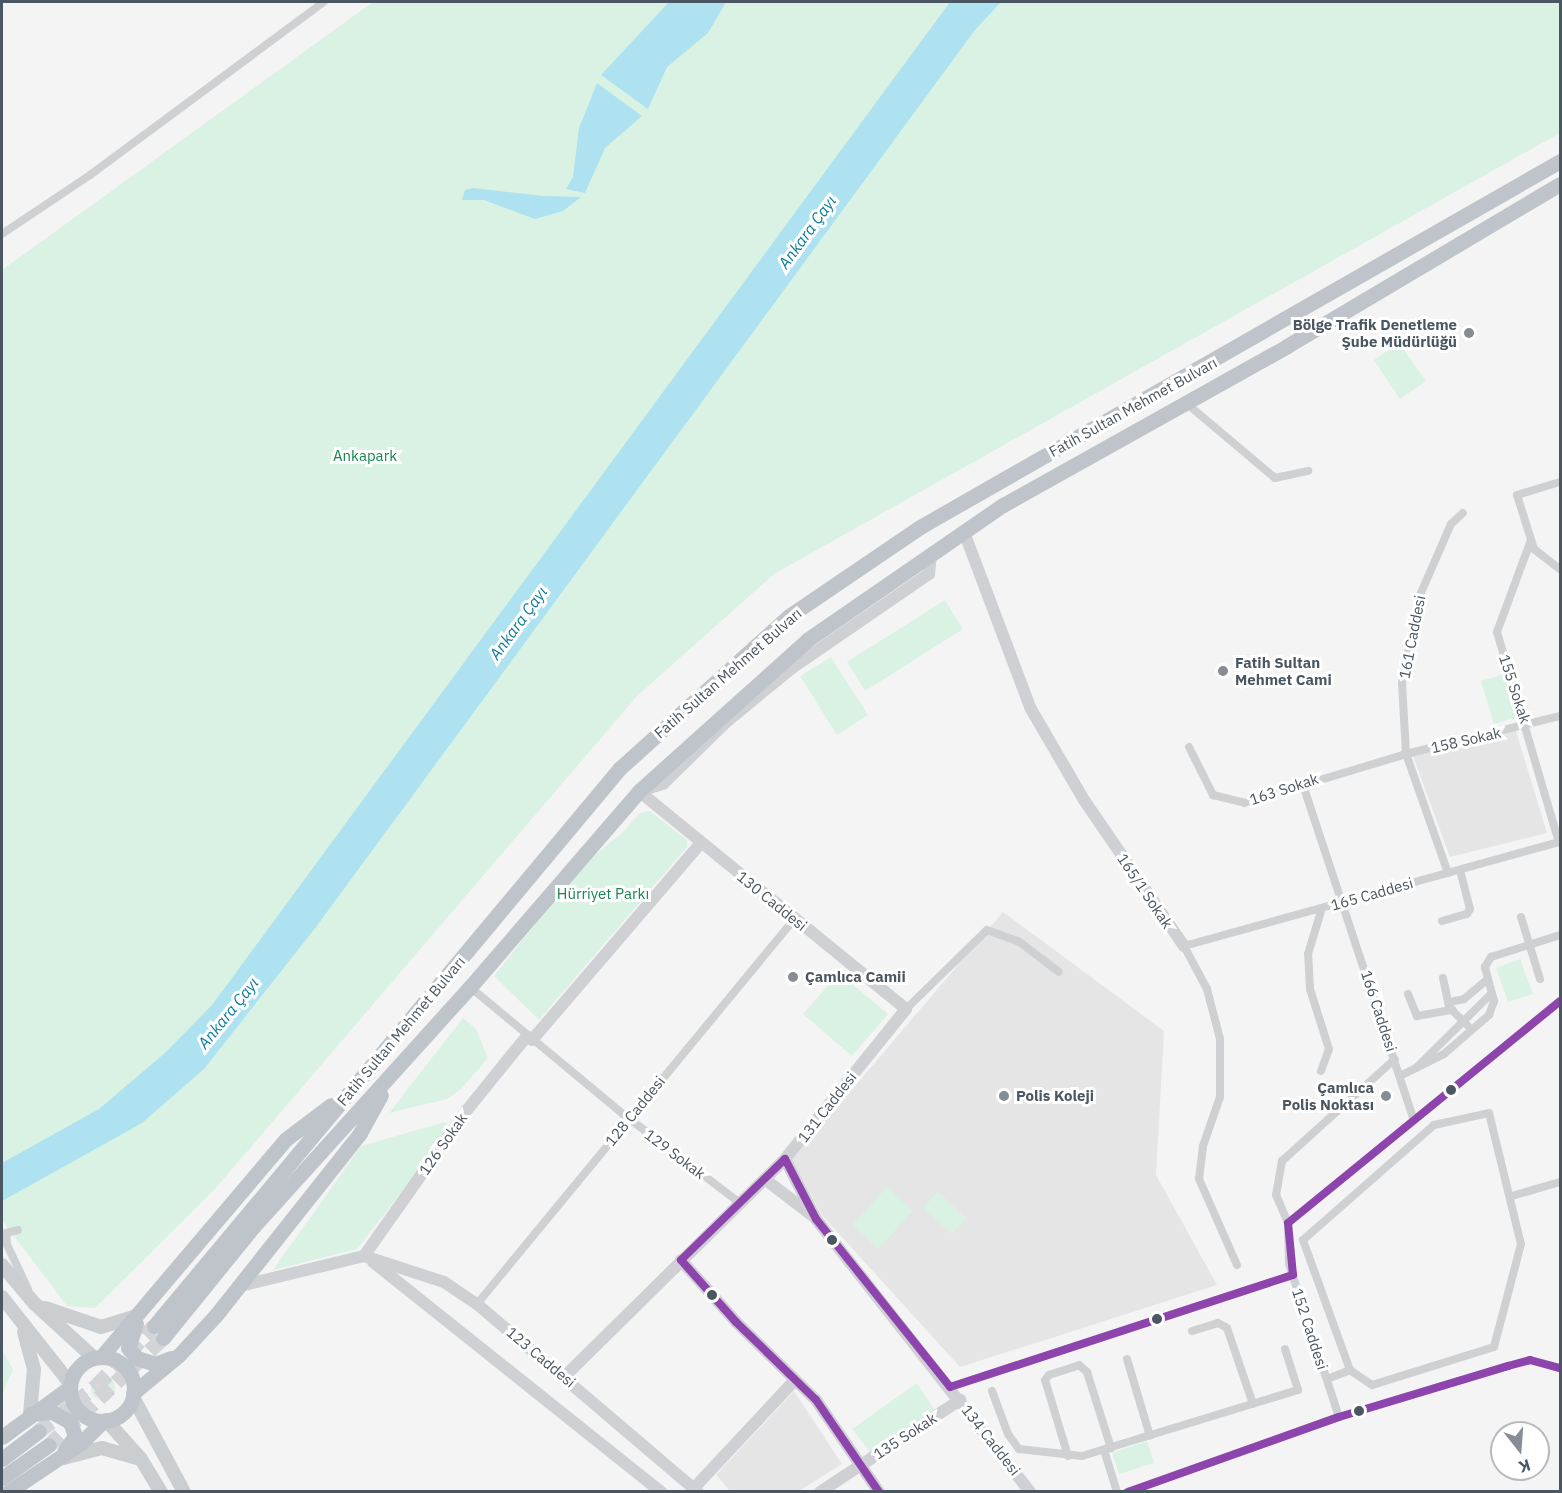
<!DOCTYPE html>
<html>
<head>
<meta charset="utf-8">
<style>
  body { margin:0 }
  #map { position:relative; width:1562px; height:1493px; overflow:hidden; background:#f4f4f4; font-family:"IBM Plex Sans",sans-serif }
  div>[style] { position:absolute }
  [style*='--x'] { left:calc(var(--x)*1px); top:calc(var(--y)*1px); width:calc(var(--w)*1px); rotate:calc(var(--a)*1deg) }
  .education>* { inset:0; background:#e6e5e6 }
  .green>* { inset:0; background:#d9f2e3 }
  .round { border-radius:50% }
  .water>* { inset:0; background:#aee2f0 }
  .highway-tunnel>* { height:15px; margin-top:-7.5px; transform-origin:0; background:repeating-linear-gradient(90deg,#d2d4d7 0 15px,transparent 0 23px) }
  .street>* { height:8px; margin:-4px; padding:0 4px; transform-origin:4px; border-radius:4px; background:#ced0d2 }
  .secondary>* { height:12px; margin:-6px; padding:0 6px; transform-origin:6px; border-radius:6px; background:#ced0d4 }
  .primary>* { height:14px; margin:-7px; padding:0 7px; transform-origin:7px; border-radius:7px; background:#caced1 }
  .highway>* { height:15px; margin:-7.5px; padding:0 7.5px; transform-origin:7.5px; border-radius:7.5px; background:#bec4c9 }
  .highway>.ring { margin:-7.5px; padding:0; box-sizing:content-box; background:none; border:15px solid #bec4c9; border-radius:50% }
  .bus-1>* { height:8px; margin:-4px; padding:0 4px; transform-origin:4px; border-radius:4px; background:#8e44ad }
  .dots>* { width:16px; height:16px; translate:-50% -50%; box-sizing:border-box; border:3px solid #fff; border-radius:50% }
  span { translate:-50% -50%; white-space:nowrap; text-align:center; line-height:1.15; -webkit-text-stroke:6px #fff; paint-order:stroke }
  .poi-label { font-size:15px; color:#4a5661; font-weight:700 }
  .right { translate:-100% -50%; text-align:right }
  .left { translate:0 -50%; text-align:left }
  .street-label { font-size:15px; color:#4a5661 }
  .park-label { font-size:15px; color:#17864f }
  .water-label { font-size:16px; color:#0c7c9b; font-style:italic }
  .frame { position:absolute; inset:0; border:3px solid #4a5661; pointer-events:none }
  .north { position:absolute; left:1490px; top:1421px; width:60px; height:60px; box-sizing:border-box; background:#fff; border:2px solid #b7bbc0; border-radius:50%; rotate:163deg; font-size:16px; font-weight:700; line-height:24px; text-align:center; color:#4a5661 }
  .north::after { content:''; display:block; margin:auto; width:21px; height:27px; background:#868d94; clip-path:polygon(50% 0,100% 100%,50% 72%,0 100%) }
</style>
</head>
<body>
<div id="map">
  <div class="education">
    <div style="clip-path:polygon(1515px 728px,1547px 833px,1450px 857px,1413px 756px)"></div>
    <div style="clip-path:polygon(1003px 912px,1164px 1031px,1156px 1175px,1217px 1285px,960px 1367px,821px 1214px,792px 1160px)"></div>
    <div style="clip-path:polygon(794px 1391px,842px 1464px,799px 1491px,730px 1491px,716px 1475px)"></div>
  </div>
  <div class="green">
    <div style="clip-path:polygon(373px 2px,1560px 2px,1560px 133px,774px 574px,637px 696px,215px 1189px,95px 1308px,67px 1306px,2px 1220px,2px 270px)"></div>
    <div style="clip-path:polygon(1399px 343px,1426px 381px,1400px 399px,1374px 360px)"></div>
    <div style="clip-path:polygon(945px 600px,963px 629px,865px 691px,847px 662px)"></div>
    <div style="clip-path:polygon(831px 657px,868px 715px,837px 735px,800px 676px)"></div>
    <div style="clip-path:polygon(1504px 674px,1518px 717px,1494px 724px,1481px 681px)"></div>
    <div style="clip-path:polygon(650px 811px,687px 840px,687px 847px,539px 1020px,494px 976px,583px 864px,621px 834px,640px 813px)"></div>
    <div style="clip-path:polygon(1520px 959px,1533px 994px,1508px 1002px,1496px 968px)"></div>
    <div style="clip-path:polygon(839px 973px,888px 1014px,852px 1056px,803px 1014px)"></div>
    <div style="clip-path:polygon(463px 1018px,476px 1029px,488px 1058px,461px 1089px,447px 1099px,389px 1113px)"></div>
    <div style="clip-path:polygon(445px 1122px,451px 1129px,357px 1249px,273px 1270px,361px 1146px)"></div>
    <div style="clip-path:polygon(887px 1187px,913px 1211px,878px 1249px,852px 1225px)"></div>
    <div style="clip-path:polygon(938px 1192px,966px 1218px,952px 1234px,923px 1208px)"></div>
    <div style="clip-path:polygon(2px 1349px,13px 1370px,2px 1394px)"></div>
    <div class="round" style="left:91px;top:1376px;width:24px;height:24px"></div>
    <div style="clip-path:polygon(917px 1383px,935px 1410px,874px 1457px,852px 1429px)"></div>
    <div style="clip-path:polygon(1147px 1441px,1154px 1463px,1119px 1474px,1112px 1453px)"></div>
  </div>
  <div class="water">
    <div style="clip-path:polygon(669px 2px,726px 2px,708px 33px,667px 67px,648px 109px,601px 75px)"></div>
    <div style="clip-path:polygon(950px 2px,1001px 2px,975px 30px,316px 927px,204px 1069px,142px 1123px,2px 1201px,2px 1163px,99px 1109px,165px 1053px,212px 1005px)"></div>
    <div style="clip-path:polygon(597px 83px,642px 116px,605px 148px,585px 193px,566px 189px,573px 177px,579px 128px)"></div>
    <div style="clip-path:polygon(473px 188px,544px 196px,581px 197px,563px 211px,535px 219px,484px 200px,462px 200px,465px 190px)"></div>
  </div>
  <div class="highway-tunnel">
    <div style="--x:39;--y:1431;--w:74;--a:-38.4"></div>
    <div style="--x:97;--y:1385;--w:82;--a:-46"></div>
    <div style="--x:49;--y:1445;--w:156;--a:-43.2"></div>
  </div>
  <div class="street">
    <div style="--x:2;--y:234;--w:106;--a:-33.8"></div>
    <div style="--x:90;--y:175;--w:291;--a:-36.5"></div>
    <div style="--x:1186;--y:403;--w:116;--a:40.1"></div>
    <div style="--x:1275;--y:478;--w:34;--a:-12"></div>
    <div style="--x:1560;--y:482;--w:45;--a:163.2"></div>
    <div style="--x:1517;--y:495;--w:57;--a:72.5"></div>
    <div style="--x:1534;--y:549;--w:33;--a:38"></div>
    <div style="--x:1531;--y:540;--w:98;--a:110.3"></div>
    <div style="--x:1497;--y:632;--w:219;--a:73.6"></div>
    <div style="--x:1189;--y:747;--w:54;--a:63.4"></div>
    <div style="--x:1213;--y:795;--w:32;--a:14"></div>
    <div style="--x:1244;--y:803;--w:169;--a:-16.8"></div>
    <div style="--x:1406;--y:754;--w:159;--a:-13.9"></div>
    <div style="--x:1302;--y:782;--w:356;--a:71.7"></div>
    <div style="--x:1448;--y:873;--w:126;--a:-109.4"></div>
    <div style="--x:1406;--y:754;--w:71;--a:-93.2"></div>
    <div style="--x:1402;--y:683;--w:90;--a:-78.4"></div>
    <div style="--x:1420;--y:595;--w:77;--a:-66.4"></div>
    <div style="--x:1451;--y:524;--w:16;--a:-43"></div>
    <div style="--x:1521;--y:917;--w:65;--a:73"></div>
    <div style="--x:1442;--y:921;--w:26;--a:-16"></div>
    <div style="--x:1467;--y:914;--w:6;--a:-59"></div>
    <div style="--x:1470;--y:909;--w:40;--a:-104.4"></div>
    <div style="--x:1443;--y:978;--w:29;--a:78"></div>
    <div style="--x:470;--y:987;--w:199;--a:39.7"></div>
    <div style="--x:623;--y:1114;--w:148;--a:37.3"></div>
    <div style="--x:1408;--y:994;--w:24;--a:68"></div>
    <div style="--x:1417;--y:1016;--w:36;--a:-10"></div>
    <div style="--x:1452;--y:1010;--w:23;--a:45"></div>
    <div style="--x:1450;--y:1002;--w:14;--a:-12"></div>
    <div style="--x:1464;--y:999;--w:31;--a:-40"></div>
    <div style="--x:906;--y:1009;--w:113;--a:-44.3"></div>
    <div style="--x:987;--y:930;--w:33;--a:20"></div>
    <div style="--x:1018;--y:941;--w:51;--a:37.1"></div>
    <div style="--x:1417;--y:1067;--w:105;--a:-44.6"></div>
    <div style="--x:1321;--y:1071;--w:23;--a:-70"></div>
    <div style="--x:1329;--y:1049;--w:63;--a:-107.6"></div>
    <div style="--x:1310;--y:989;--w:35;--a:-93"></div>
    <div style="--x:1308;--y:954;--w:48;--a:-73.1"></div>
    <div style="--x:1400;--y:1076;--w:49;--a:-26.6"></div>
    <div style="--x:1444;--y:1054;--w:60;--a:-40.9"></div>
    <div style="--x:1489;--y:1015;--w:15;--a:-70"></div>
    <div style="--x:1494;--y:1001;--w:35;--a:-105"></div>
    <div style="--x:1485;--y:967;--w:12;--a:-59"></div>
    <div style="--x:1491;--y:957;--w:72;--a:-17.7"></div>
    <div style="--x:1489;--y:1113;--w:135;--a:76.3"></div>
    <div style="--x:1521;--y:1244;--w:106;--a:104.7"></div>
    <div style="--x:1494;--y:1347;--w:128;--a:162.7"></div>
    <div style="--x:1372;--y:1385;--w:27;--a:-146"></div>
    <div style="--x:1350;--y:1370;--w:138;--a:-109.9"></div>
    <div style="--x:1303;--y:1240;--w:174;--a:-41.3"></div>
    <div style="--x:1434;--y:1125;--w:56;--a:-12.3"></div>
    <div style="--x:1512;--y:1196;--w:50;--a:-16.3"></div>
    <div style="--x:1288;--y:1223;--w:30;--a:-113"></div>
    <div style="--x:1276;--y:1195;--w:35;--a:-80"></div>
    <div style="--x:1282;--y:1161;--w:152;--a:-42.1"></div>
    <div style="--x:2;--y:1234;--w:61;--a:64.7"></div>
    <div style="--x:7;--y:1242;--w:9;--a:-96"></div>
    <div style="--x:6;--y:1233;--w:12;--a:-14"></div>
    <div style="--x:1237;--y:1265;--w:94;--a:-113.8"></div>
    <div style="--x:1199;--y:1179;--w:33;--a:-83"></div>
    <div style="--x:1203;--y:1146;--w:52;--a:-70.9"></div>
    <div style="--x:1220;--y:1097;--w:58;--a:-90"></div>
    <div style="--x:1220;--y:1039;--w:52;--a:-104.6"></div>
    <div style="--x:1207;--y:989;--w:49;--a:-118.1"></div>
    <div style="--x:1184;--y:946;--w:390;--a:-15.5"></div>
    <div style="--x:477;--y:1304;--w:499;--a:-50.5"></div>
    <div style="--x:1192;--y:1331;--w:27;--a:-17"></div>
    <div style="--x:1218;--y:1323;--w:10;--a:29"></div>
    <div style="--x:1227;--y:1328;--w:80;--a:71.1"></div>
    <div style="--x:1127;--y:1359;--w:80;--a:73.4"></div>
    <div style="--x:1327;--y:1379;--w:25;--a:-21"></div>
    <div style="--x:950;--y:1387;--w:361;--a:-18.1"></div>
    <div style="--x:992;--y:1391;--w:46;--a:69.6"></div>
    <div style="--x:1008;--y:1434;--w:19;--a:54"></div>
    <div style="--x:1019;--y:1449;--w:63;--a:6.3"></div>
    <div style="--x:1082;--y:1456;--w:226;--a:-17"></div>
    <div style="--x:1298;--y:1390;--w:43;--a:-107.6"></div>
    <div style="--x:1339;--y:1417;--w:161;--a:-108.1"></div>
    <div style="--x:1289;--y:1264;--w:41;--a:-91.4"></div>
    <div style="--x:1288;--y:1223;--w:351;--a:-39.2"></div>
    <div style="--x:1104;--y:1450;--w:44;--a:72.8"></div>
    <div style="--x:1068;--y:1456;--w:79;--a:-106.8"></div>
    <div style="--x:1045;--y:1380;--w:6;--a:-51"></div>
    <div style="--x:1049;--y:1375;--w:32;--a:-18"></div>
    <div style="--x:1079;--y:1365;--w:11;--a:41"></div>
    <div style="--x:1087;--y:1372;--w:80;--a:72.5"></div>
    <div style="--x:1127;--y:1492;--w:225;--a:-19.5"></div>
    <div style="--x:1339;--y:1417;--w:177;--a:-16.8"></div>
    <div style="--x:1508;--y:1366;--w:23;--a:-15"></div>
    <div style="--x:1530;--y:1360;--w:31;--a:15"></div>
  </div>
  <div class="secondary">
    <div style="--x:964;--y:532;--w:189;--a:69.3"></div>
    <div style="--x:1031;--y:709;--w:105;--a:59.8"></div>
    <div style="--x:1084;--y:800;--w:177;--a:55.6"></div>
    <div style="--x:643;--y:790;--w:21;--a:-17"></div>
    <div style="--x:663;--y:784;--w:87;--a:-44.5"></div>
    <div style="--x:725;--y:723;--w:87;--a:-39.4"></div>
    <div style="--x:792;--y:668;--w:166;--a:-34.5"></div>
    <div style="--x:929;--y:574;--w:19;--a:-84"></div>
    <div style="--x:532;--y:1040;--w:260;--a:-49.4"></div>
    <div style="--x:785;--y:1159;--w:68;--a:62.7"></div>
    <div style="--x:816;--y:1219;--w:347;--a:51.9"></div>
    <div style="--x:766;--y:1180;--w:59;--a:37.5"></div>
    <div style="--x:364;--y:1256;--w:179;--a:-54.8"></div>
    <div style="--x:467;--y:1110;--w:95;--a:-51"></div>
    <div style="--x:681;--y:1260;--w:83;--a:48.4"></div>
    <div style="--x:736;--y:1322;--w:112;--a:44.3"></div>
    <div style="--x:816;--y:1400;--w:112;--a:55.6"></div>
    <div style="--x:373;--y:1262;--w:369;--a:38.6"></div>
    <div style="--x:240;--y:1286;--w:128;--a:-13.6"></div>
    <div style="--x:364;--y:1256;--w:84;--a:18"></div>
    <div style="--x:444;--y:1282;--w:40;--a:34"></div>
    <div style="--x:477;--y:1304;--w:290;--a:40.4"></div>
    <div style="--x:564;--y:1377;--w:310;--a:-44.6"></div>
    <div style="--x:785;--y:1159;--w:193;--a:-51.1"></div>
    <div style="--x:906;--y:1009;--w:345;--a:-140.8"></div>
    <div style="--x:694;--y:1488;--w:148;--a:-46.9"></div>
    <div style="--x:820;--y:1492;--w:168;--a:-33.3"></div>
  </div>
  <div class="primary">
    <div style="--x:2;--y:1265;--w:50;--a:49.9"></div>
    <div style="--x:34;--y:1303;--w:81;--a:42.5"></div>
    <div style="--x:2;--y:1297;--w:110;--a:51.7"></div>
    <div style="--x:45;--y:1308;--w:59;--a:18.7"></div>
    <div style="--x:101;--y:1327;--w:34;--a:-17"></div>
    <div style="--x:24;--y:1332;--w:38;--a:75"></div>
    <div style="--x:34;--y:1369;--w:45;--a:95.1"></div>
    <div style="--x:133;--y:1397;--w:108;--a:61.8"></div>
    <div style="--x:106;--y:1420;--w:52;--a:48.1"></div>
    <div style="--x:141;--y:1459;--w:39;--a:59"></div>
    <div style="--x:64;--y:1458;--w:39;--a:-15"></div>
    <div style="--x:102;--y:1448;--w:37;--a:16"></div>
  </div>
  <div class="highway">
    <div style="--x:136;--y:1324;--w:25;--a:108"></div>
    <div style="--x:128;--y:1348;--w:13;--a:48"></div>
    <div style="--x:137;--y:1358;--w:19;--a:18"></div>
    <div style="--x:155;--y:1364;--w:17;--a:-21"></div>
    <div style="--x:154;--y:1326;--w:726;--a:-50.14"></div>
    <div style="--x:619;--y:769;--w:229;--a:-42"></div>
    <div style="--x:789;--y:616;--w:158;--a:-34.2"></div>
    <div style="--x:920;--y:527;--w:737;--a:-29.76"></div>
    <div style="--x:163;--y:1338;--w:143;--a:-51"></div>
    <div style="--x:253;--y:1227;--w:324;--a:-47.9"></div>
    <div style="--x:470;--y:987;--w:259;--a:-49.2"></div>
    <div style="--x:639;--y:791;--w:226;--a:-41.9"></div>
    <div style="--x:807;--y:640;--w:238;--a:-34.6"></div>
    <div style="--x:1003;--y:505;--w:325;--a:-29.2"></div>
    <div style="--x:1287;--y:346;--w:317;--a:-30.7"></div>
    <div style="--x:101;--y:1357;--w:286;--a:-49.7"></div>
    <div style="--x:286;--y:1139;--w:56;--a:-37.1"></div>
    <div class="ring" style="left:70px;top:1357px;width:49px;height:49px"></div>
    <div style="--x:133;--y:1393;--w:60;--a:-39.6"></div>
    <div style="--x:179;--y:1355;--w:54;--a:-47.2"></div>
    <div style="--x:216;--y:1315;--w:232;--a:-51.6"></div>
    <div style="--x:360;--y:1133;--w:43;--a:-61.1"></div>
    <div style="--x:30;--y:1414;--w:22;--a:-5"></div>
    <div style="--x:52;--y:1412;--w:21;--a:29"></div>
    <div style="--x:70;--y:1422;--w:15;--a:70"></div>
    <div style="--x:75;--y:1436;--w:19;--a:125"></div>
    <div style="--x:2;--y:1437;--w:84;--a:-36.3"></div>
    <div style="--x:2;--y:1459;--w:46;--a:-37.1"></div>
    <div style="--x:2;--y:1478;--w:57;--a:-35.1"></div>
    <div style="--x:8;--y:1492;--w:88;--a:-33.9"></div>
    <div style="--x:81;--y:1443;--w:31;--a:-45"></div>
  </div>
  <div class="bus-1">
    <div style="--x:879;--y:1492;--w:112;--a:-124.4"></div>
    <div style="--x:816;--y:1400;--w:112;--a:-135.7"></div>
    <div style="--x:736;--y:1322;--w:83;--a:-131.6"></div>
    <div style="--x:681;--y:1260;--w:145;--a:-44.2"></div>
    <div style="--x:785;--y:1159;--w:68;--a:62.7"></div>
    <div style="--x:816;--y:1219;--w:215;--a:51.4"></div>
    <div style="--x:950;--y:1387;--w:361;--a:-18.1"></div>
    <div style="--x:1293;--y:1275;--w:52;--a:-95.5"></div>
    <div style="--x:1288;--y:1223;--w:351;--a:-39.2"></div>
    <div style="--x:1128;--y:1492;--w:224;--a:-19.6"></div>
    <div style="--x:1339;--y:1417;--w:177;--a:-16.8"></div>
    <div style="--x:1508;--y:1366;--w:23;--a:-15"></div>
    <div style="--x:1530;--y:1360;--w:31;--a:15"></div>
  </div>
  <div class="dots">
    <div style="left:1469px;top:333px;background:#868d94"></div>
    <div style="left:1223px;top:671px;background:#868d94"></div>
    <div style="left:793px;top:977px;background:#868d94"></div>
    <div style="left:1451px;top:1090px;background:#4a5661"></div>
    <div style="left:1004px;top:1096px;background:#868d94"></div>
    <div style="left:1386px;top:1096px;background:#868d94"></div>
    <div style="left:832px;top:1240px;background:#4a5661"></div>
    <div style="left:712px;top:1295px;background:#4a5661"></div>
    <div style="left:1157px;top:1319px;background:#4a5661"></div>
    <div style="left:1359px;top:1411px;background:#4a5661"></div>
  </div>
  <div class="poi-label">
    <span class="right" style="left:1457px;top:333px">Bölge Trafik Denetleme<br>Şube Müdürlüğü</span>
    <span class="left" style="left:1235px;top:671px">Fatih Sultan<br>Mehmet Cami</span>
    <span class="left" style="left:805px;top:977px">Çamlıca Camii</span>
    <span class="right" style="left:1374px;top:1096px">Çamlıca<br>Polis Noktası</span>
    <span class="left" style="left:1016px;top:1096px">Polis Koleji</span>
  </div>
  <div class="street-label">
    <span style="left:1133px;top:407px;rotate:-29deg">Fatih Sultan Mehmet Bulvarı</span>
    <span style="left:1412px;top:637px;rotate:-79deg">161 Caddesi</span>
    <span style="left:728px;top:673px;rotate:-41deg">Fatih Sultan Mehmet Bulvarı</span>
    <span style="left:1515px;top:689px;rotate:72deg">155 Sokak</span>
    <span style="left:1466px;top:740px;rotate:-13deg">158 Sokak</span>
    <span style="left:1284px;top:789px;rotate:-18deg">163 Sokak</span>
    <span style="left:1145px;top:891px;rotate:56deg">165/1 Sokak</span>
    <span style="left:1372px;top:894px;rotate:-16deg">165 Caddesi</span>
    <span style="left:772px;top:901px;rotate:39deg">130 Caddesi</span>
    <span style="left:1379px;top:1011px;rotate:72deg">166 Caddesi</span>
    <span style="left:401px;top:1031px;rotate:-50deg">Fatih Sultan Mehmet Bulvarı</span>
    <span style="left:827px;top:1107px;rotate:-52deg">131 Caddesi</span>
    <span style="left:635px;top:1111px;rotate:-51deg">128 Caddesi</span>
    <span style="left:443px;top:1144px;rotate:-55deg">126 Sokak</span>
    <span style="left:675px;top:1154px;rotate:37deg">129 Sokak</span>
    <span style="left:1310px;top:1329px;rotate:72deg">152 Caddesi</span>
    <span style="left:541px;top:1357px;rotate:40deg">123 Caddesi</span>
    <span style="left:905px;top:1436px;rotate:-33deg">135 Sokak</span>
    <span style="left:991px;top:1440px;rotate:52deg">134 Caddesi</span>
  </div>
  <div class="park-label">
    <span style="left:365px;top:456px">Ankapark</span>
    <span style="left:603px;top:894px">Hürriyet Parkı</span>
  </div>
  <div class="water-label">
    <span style="left:807px;top:232px;rotate:-54deg">Ankara Çayı</span>
    <span style="left:518px;top:623px;rotate:-54deg">Ankara Çayı</span>
    <span style="left:228px;top:1013px;rotate:-51deg">Ankara Çayı</span>
  </div>
  <div class="frame"></div>
  <div class="north">K</div>
</div>
</body>
</html>
